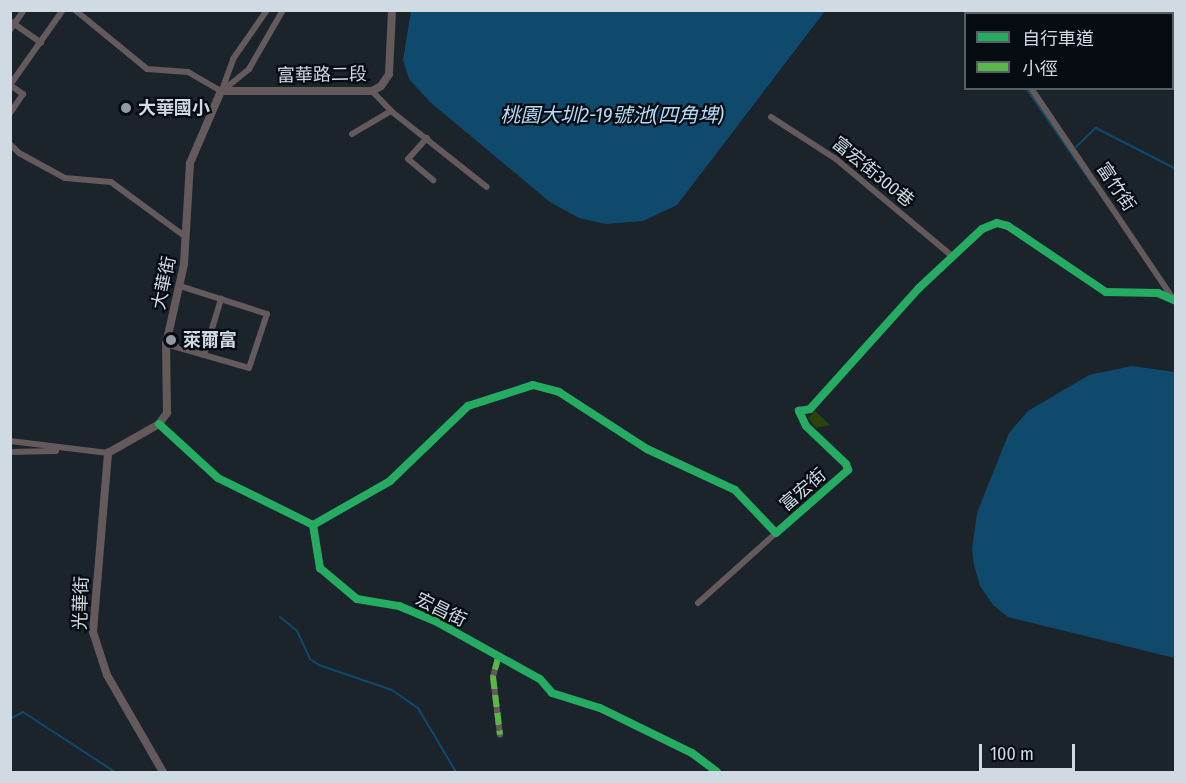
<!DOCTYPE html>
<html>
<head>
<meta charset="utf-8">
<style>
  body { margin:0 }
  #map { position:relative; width:1186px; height:783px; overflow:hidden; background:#1b232b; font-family:"Fira Sans Condensed","Noto Sans TC",sans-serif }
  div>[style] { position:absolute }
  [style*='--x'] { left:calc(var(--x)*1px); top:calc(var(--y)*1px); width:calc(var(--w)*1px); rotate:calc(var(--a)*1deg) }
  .green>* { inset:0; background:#2b440b }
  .water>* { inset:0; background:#0f4a6d }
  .stream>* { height:2px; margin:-1px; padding:0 1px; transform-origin:1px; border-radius:1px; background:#0f4a6d }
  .minor>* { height:6px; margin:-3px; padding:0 3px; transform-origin:3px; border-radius:3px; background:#645a5b }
  .tertiary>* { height:8px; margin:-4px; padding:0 4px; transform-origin:4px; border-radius:4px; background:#645a5b }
  .quiet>* { height:6px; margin-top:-3px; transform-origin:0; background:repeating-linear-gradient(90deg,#58b947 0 12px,transparent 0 18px) }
  .cycleway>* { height:8px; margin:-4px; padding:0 4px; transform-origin:4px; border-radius:4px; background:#26ab63 }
  .dots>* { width:16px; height:16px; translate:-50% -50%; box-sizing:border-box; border:3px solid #060c12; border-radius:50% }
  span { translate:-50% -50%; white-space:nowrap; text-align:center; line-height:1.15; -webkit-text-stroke:4.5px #060c12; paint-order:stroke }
  .street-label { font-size:18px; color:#d0dae3 }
  .poi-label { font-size:18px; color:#d0dae3; font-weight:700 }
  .left { translate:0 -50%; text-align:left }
  .water-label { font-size:20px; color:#b6dbf8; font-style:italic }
  .frame { position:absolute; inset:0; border:12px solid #d0dae3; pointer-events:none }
  .legend { position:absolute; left:964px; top:12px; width:210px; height:78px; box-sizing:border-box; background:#060c12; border:2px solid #575e66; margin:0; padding:8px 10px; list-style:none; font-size:18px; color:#d0dae3 }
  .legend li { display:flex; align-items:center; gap:12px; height:30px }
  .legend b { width:30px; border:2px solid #575e66 }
  .scale { position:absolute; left:979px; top:744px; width:96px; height:27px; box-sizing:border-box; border:3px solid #d0dae3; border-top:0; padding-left:8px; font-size:18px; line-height:21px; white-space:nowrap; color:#d0dae3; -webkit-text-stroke:4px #060c12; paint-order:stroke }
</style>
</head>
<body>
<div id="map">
  <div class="green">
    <div style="clip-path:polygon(815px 411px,830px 425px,816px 428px,808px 418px)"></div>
  </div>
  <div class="water">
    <div style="clip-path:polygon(411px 11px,411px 10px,825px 11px,677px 205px,643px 221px,606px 224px,579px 218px,550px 202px,430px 102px,409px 79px,403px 60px)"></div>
    <div style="clip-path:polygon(1132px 366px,1175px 372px,1175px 658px,1008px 617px,993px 605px,980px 586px,974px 565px,972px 549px,977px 513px,1009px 433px,1028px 411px,1089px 375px)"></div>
  </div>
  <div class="stream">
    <div style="--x:973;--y:10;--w:4;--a:63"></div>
    <div style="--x:1026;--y:88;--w:118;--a:55.4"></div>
    <div style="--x:1076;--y:147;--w:28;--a:-44"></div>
    <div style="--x:1096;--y:128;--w:90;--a:27.1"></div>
    <div style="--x:280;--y:617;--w:22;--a:39"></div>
    <div style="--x:297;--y:631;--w:31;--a:65"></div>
    <div style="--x:310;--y:659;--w:11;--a:34"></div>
    <div style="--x:319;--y:665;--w:77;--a:18.9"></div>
    <div style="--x:392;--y:690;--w:32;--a:35"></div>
    <div style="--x:418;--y:708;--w:74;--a:59.3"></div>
    <div style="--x:10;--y:719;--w:15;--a:-28"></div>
    <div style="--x:23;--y:712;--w:110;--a:33.1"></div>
  </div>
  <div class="minor">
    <div style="--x:75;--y:10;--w:93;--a:39.3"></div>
    <div style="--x:147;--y:69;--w:41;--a:4.2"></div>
    <div style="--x:188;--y:72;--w:38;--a:30"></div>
    <div style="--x:977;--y:10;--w:4;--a:63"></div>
    <div style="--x:10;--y:21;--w:38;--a:35"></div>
    <div style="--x:10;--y:30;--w:24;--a:-55"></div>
    <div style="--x:10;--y:85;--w:92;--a:-54.8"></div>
    <div style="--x:10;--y:85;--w:16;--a:35"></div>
    <div style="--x:23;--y:94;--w:23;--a:124"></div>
    <div style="--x:1031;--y:88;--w:252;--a:56"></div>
    <div style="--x:222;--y:90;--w:33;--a:-70"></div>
    <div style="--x:233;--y:59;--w:60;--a:-55.2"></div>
    <div style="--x:222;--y:91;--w:35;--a:-39"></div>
    <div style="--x:249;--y:69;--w:68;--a:-60"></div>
    <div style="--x:372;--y:91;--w:28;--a:46"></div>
    <div style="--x:391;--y:111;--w:122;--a:38.4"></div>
    <div style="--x:771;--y:117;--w:77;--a:32.9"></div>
    <div style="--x:836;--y:159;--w:151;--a:39.9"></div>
    <div style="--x:352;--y:134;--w:45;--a:-30.5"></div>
    <div style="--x:427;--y:138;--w:28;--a:132"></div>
    <div style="--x:408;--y:159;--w:33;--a:40"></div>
    <div style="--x:10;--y:144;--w:13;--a:45"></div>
    <div style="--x:19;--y:153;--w:52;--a:28.5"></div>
    <div style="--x:65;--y:178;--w:46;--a:5"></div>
    <div style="--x:111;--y:182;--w:93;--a:36.3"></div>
    <div style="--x:166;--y:344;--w:86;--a:16.1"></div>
    <div style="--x:249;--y:368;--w:57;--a:-71.6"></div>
    <div style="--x:267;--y:314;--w:91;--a:-162.2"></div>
    <div style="--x:204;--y:355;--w:59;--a:-73.1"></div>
    <div style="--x:159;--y:424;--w:80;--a:42.5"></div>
    <div style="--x:218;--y:478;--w:106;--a:26.3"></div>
    <div style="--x:313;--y:525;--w:44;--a:80.8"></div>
    <div style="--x:320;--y:568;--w:48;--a:40"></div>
    <div style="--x:357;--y:599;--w:43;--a:9.5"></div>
    <div style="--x:399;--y:606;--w:41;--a:22.8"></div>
    <div style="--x:437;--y:622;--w:118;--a:29"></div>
    <div style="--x:540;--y:679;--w:18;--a:49"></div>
    <div style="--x:552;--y:693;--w:50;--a:17.4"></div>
    <div style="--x:600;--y:708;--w:102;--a:26.1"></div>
    <div style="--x:692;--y:753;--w:31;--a:37"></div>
    <div style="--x:10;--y:441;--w:99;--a:7"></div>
    <div style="--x:10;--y:452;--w:46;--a:-1.2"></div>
    <div style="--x:313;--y:525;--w:89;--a:-29.7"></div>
    <div style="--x:390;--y:481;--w:108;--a:-43.9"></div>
    <div style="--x:468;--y:406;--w:68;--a:-17.9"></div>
    <div style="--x:533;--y:385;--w:27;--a:15"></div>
    <div style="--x:559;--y:392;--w:105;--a:32.9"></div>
    <div style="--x:647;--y:449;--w:97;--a:25"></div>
    <div style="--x:735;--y:490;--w:59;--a:46.4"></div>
    <div style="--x:776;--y:533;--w:96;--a:-41.2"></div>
    <div style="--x:848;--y:470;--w:6;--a:-108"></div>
    <div style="--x:846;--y:464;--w:55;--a:-136.5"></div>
    <div style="--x:806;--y:426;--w:17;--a:-115"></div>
    <div style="--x:799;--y:411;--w:11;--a:-10"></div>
    <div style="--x:810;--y:409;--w:163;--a:-48"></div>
    <div style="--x:919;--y:288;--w:86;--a:-43.1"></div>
    <div style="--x:982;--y:229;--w:16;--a:-22"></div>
    <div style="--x:997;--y:223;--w:11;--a:15"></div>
    <div style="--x:1008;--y:226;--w:118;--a:34"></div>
    <div style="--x:1106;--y:292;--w:52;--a:1.1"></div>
    <div style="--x:1158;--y:293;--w:20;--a:24"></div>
    <div style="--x:698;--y:603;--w:105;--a:-41.9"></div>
    <div style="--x:498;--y:658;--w:20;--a:105"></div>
    <div style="--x:493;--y:677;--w:58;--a:83.1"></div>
  </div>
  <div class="tertiary">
    <div style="--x:163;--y:772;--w:112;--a:-120"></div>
    <div style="--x:107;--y:675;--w:45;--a:-108"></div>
    <div style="--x:93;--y:632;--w:180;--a:-85.2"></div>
    <div style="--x:108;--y:453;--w:59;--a:-29.6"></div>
    <div style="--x:159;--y:424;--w:14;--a:-54"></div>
    <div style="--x:167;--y:413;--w:69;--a:-90.8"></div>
    <div style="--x:166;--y:344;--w:82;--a:-77.3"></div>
    <div style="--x:184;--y:264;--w:101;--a:-86.6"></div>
    <div style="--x:190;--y:163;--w:78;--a:-66.7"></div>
    <div style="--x:221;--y:91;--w:151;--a:0"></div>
    <div style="--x:372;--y:91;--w:10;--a:-29"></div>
    <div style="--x:381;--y:86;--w:14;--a:-56"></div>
    <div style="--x:389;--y:74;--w:64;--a:-87.3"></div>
  </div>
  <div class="quiet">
    <div style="--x:498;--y:658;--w:20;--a:105"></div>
    <div style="--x:493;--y:677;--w:58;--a:83.1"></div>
  </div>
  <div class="cycleway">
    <div style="--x:159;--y:424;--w:80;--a:42.5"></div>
    <div style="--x:218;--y:478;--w:106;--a:26.3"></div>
    <div style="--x:313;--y:525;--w:44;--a:80.8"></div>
    <div style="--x:320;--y:568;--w:48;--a:40"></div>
    <div style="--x:357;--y:599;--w:43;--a:9.5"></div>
    <div style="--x:399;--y:606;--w:41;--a:22.8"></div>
    <div style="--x:437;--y:622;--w:118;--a:29"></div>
    <div style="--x:540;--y:679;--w:18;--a:49"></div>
    <div style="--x:552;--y:693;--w:50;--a:17.4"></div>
    <div style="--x:600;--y:708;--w:102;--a:26.1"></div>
    <div style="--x:692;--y:753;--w:31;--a:37"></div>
    <div style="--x:313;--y:525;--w:89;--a:-29.7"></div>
    <div style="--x:390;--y:481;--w:108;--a:-43.9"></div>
    <div style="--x:468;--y:406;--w:68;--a:-17.9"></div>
    <div style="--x:533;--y:385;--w:27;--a:15"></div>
    <div style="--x:559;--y:392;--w:105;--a:32.9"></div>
    <div style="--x:647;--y:449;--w:97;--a:25"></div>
    <div style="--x:735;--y:490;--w:59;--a:46.4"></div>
    <div style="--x:776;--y:533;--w:96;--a:-41.2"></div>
    <div style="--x:848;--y:470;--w:6;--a:-108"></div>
    <div style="--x:846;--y:464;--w:55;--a:-136.5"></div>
    <div style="--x:806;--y:426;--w:17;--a:-115"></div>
    <div style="--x:799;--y:411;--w:11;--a:-10"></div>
    <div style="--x:810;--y:409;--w:163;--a:-48"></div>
    <div style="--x:919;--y:288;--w:86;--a:-43.1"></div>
    <div style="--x:982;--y:229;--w:16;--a:-22"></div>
    <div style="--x:997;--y:223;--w:11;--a:15"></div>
    <div style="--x:1008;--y:226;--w:118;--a:34"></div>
    <div style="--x:1106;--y:292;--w:52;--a:1.1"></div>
    <div style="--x:1158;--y:293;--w:20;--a:24"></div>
  </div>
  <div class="dots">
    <div style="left:126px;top:108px;background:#919aa3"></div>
    <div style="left:171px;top:340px;background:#919aa3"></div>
  </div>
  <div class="street-label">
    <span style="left:322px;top:75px;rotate:-1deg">富華路二段</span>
    <span style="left:873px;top:172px;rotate:39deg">富宏街300巷</span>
    <span style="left:1116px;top:187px;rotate:56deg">富竹街</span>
    <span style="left:164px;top:283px;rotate:-78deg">大華街</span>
    <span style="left:803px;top:490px;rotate:-41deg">富宏街</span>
    <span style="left:81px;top:603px;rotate:-88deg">光華街</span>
    <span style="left:441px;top:610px;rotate:26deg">宏昌街</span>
  </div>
  <div class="poi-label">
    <span class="left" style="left:138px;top:108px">大華國小</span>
    <span class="left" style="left:183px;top:340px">萊爾富</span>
  </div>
  <div class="water-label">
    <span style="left:612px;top:115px">桃園大圳2-19號池(四角埤)</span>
  </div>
  <div class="frame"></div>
  <ul class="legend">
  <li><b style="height:8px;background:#26ab63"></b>自行車道</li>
  <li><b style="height:8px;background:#58b947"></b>小徑</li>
  </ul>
  <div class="scale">100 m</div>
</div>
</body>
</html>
